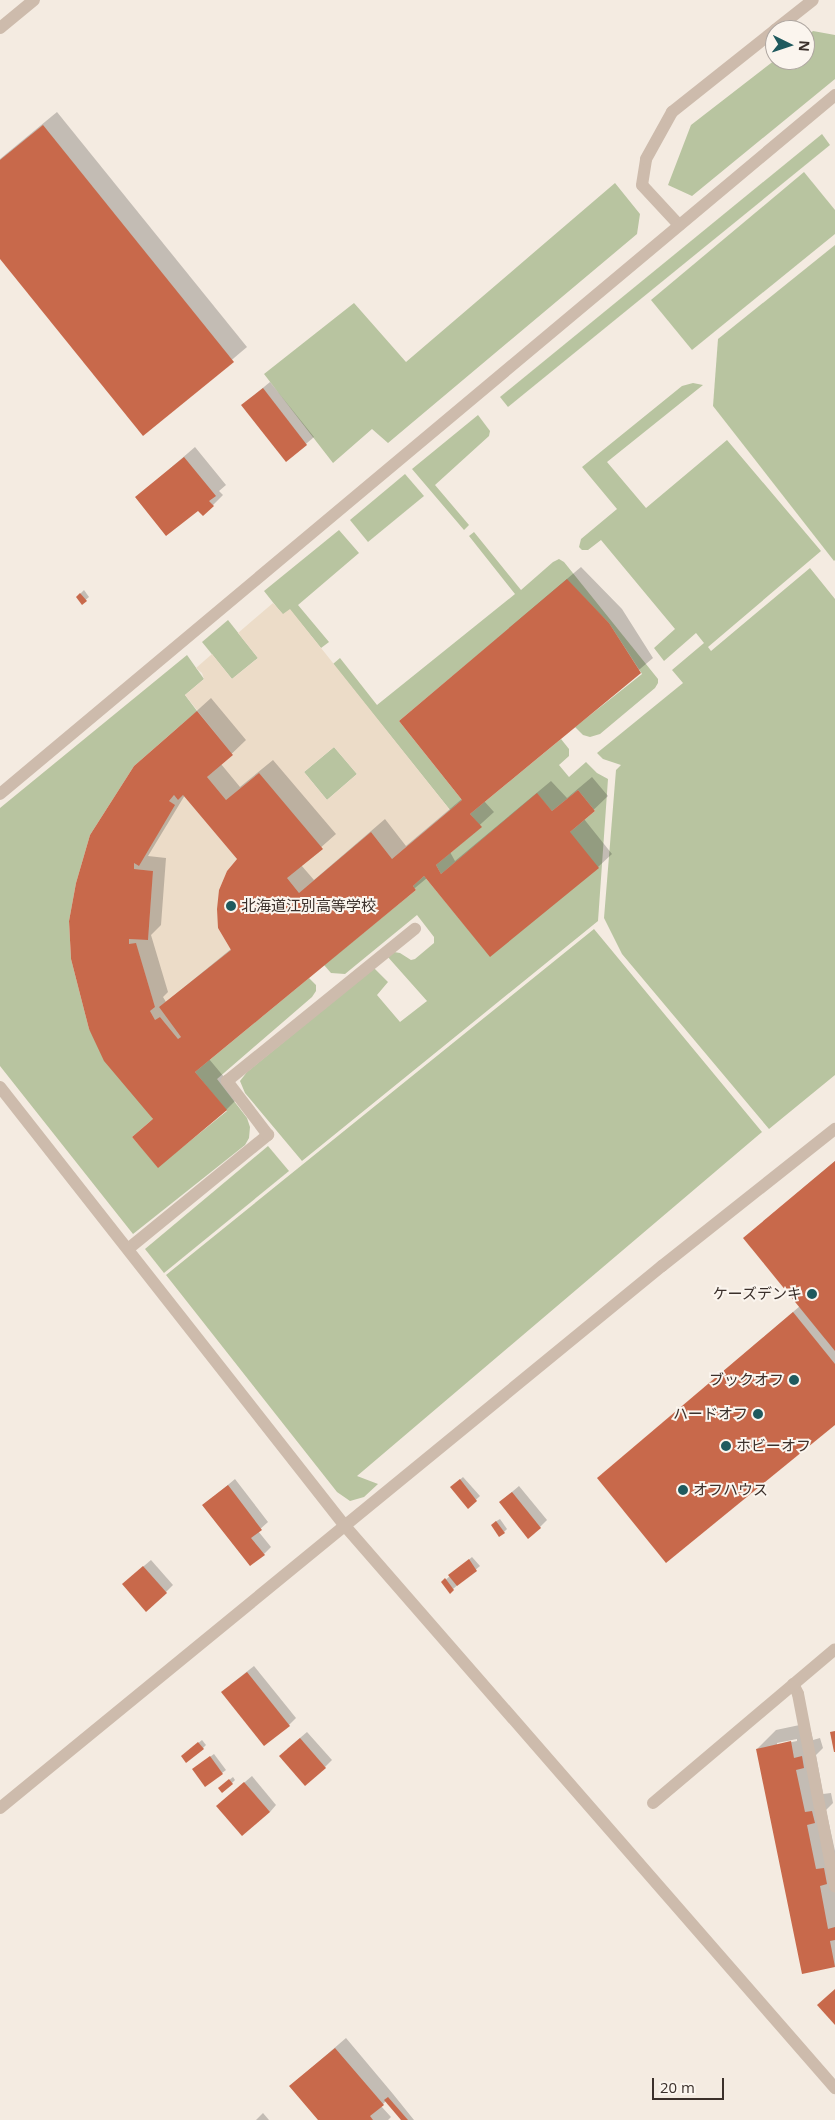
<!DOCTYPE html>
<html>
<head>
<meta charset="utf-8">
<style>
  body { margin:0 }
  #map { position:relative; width:835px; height:2120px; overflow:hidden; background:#f4ebe1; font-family:"Open Sans","Noto Sans JP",sans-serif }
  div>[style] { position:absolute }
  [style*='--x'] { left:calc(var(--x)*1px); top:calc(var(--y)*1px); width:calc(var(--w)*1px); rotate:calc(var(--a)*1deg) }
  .green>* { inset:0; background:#b8c4a0 }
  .plaza>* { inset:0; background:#ecdcc8 }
  .shadow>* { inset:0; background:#0003 }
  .building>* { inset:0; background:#c8694b }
  .lane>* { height:12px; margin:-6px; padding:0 6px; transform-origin:6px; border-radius:6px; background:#cdbbac }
  .street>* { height:12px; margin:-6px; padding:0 6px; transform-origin:6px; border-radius:6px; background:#cdbbac }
  .dots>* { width:14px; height:14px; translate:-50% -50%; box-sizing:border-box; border:2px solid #fbf5ee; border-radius:50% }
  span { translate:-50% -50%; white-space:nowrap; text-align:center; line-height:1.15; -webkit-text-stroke:4px #fbf5ee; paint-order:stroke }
  .poi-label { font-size:15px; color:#3b302b }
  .left { translate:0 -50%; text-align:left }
  .right { translate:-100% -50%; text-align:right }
  .north { position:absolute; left:765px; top:20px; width:50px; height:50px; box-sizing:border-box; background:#fbf5ee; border:1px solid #aea6a0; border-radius:50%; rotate:94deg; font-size:14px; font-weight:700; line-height:20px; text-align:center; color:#3b302b }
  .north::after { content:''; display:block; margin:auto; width:18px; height:22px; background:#1f5a5e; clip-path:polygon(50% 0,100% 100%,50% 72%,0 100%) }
  .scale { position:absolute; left:652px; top:2078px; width:72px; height:22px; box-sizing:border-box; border:2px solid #3b302b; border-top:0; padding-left:6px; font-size:15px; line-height:18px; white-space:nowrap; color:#3b302b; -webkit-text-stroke:4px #fbf5ee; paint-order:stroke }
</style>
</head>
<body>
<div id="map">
  <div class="green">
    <div style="clip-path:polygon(813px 31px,835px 35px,835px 79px,692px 196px,668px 185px,691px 125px,775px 60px,805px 60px,805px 37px)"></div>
    <div style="clip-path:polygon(822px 134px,830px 145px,508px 407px,500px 397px)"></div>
    <div style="clip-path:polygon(804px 172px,835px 210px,835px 234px,692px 350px,651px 300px)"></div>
    <div style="clip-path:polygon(615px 183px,640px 214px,637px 234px,388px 443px,372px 429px,333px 463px,264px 374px,354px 303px,406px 362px)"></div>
    <div style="clip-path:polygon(835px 245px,835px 560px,834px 561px,713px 406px,718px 339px)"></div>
    <div style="clip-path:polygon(693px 383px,703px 385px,607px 462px,646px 508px,727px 440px,821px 551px,708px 647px,711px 651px,810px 568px,835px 599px,835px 1075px,769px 1129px,622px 954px,604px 918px,616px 770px,621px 765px,603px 759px,597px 753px,683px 683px,672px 670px,704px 643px,696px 633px,664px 661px,654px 648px,675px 629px,601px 540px,588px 550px,582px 550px,579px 547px,581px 539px,617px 509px,582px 467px,682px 386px)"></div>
    <div style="clip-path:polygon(478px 415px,490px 431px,489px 436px,435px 485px,469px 525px,464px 530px,412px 469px)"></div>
    <div style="clip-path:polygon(405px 474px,424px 496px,368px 542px,350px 520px)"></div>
    <div style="clip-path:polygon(339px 530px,359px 553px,298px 605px,329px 642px,321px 648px,290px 610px,283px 615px,264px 591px)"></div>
    <div style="clip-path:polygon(474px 532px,521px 590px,553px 562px,559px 559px,564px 562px,658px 679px,658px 683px,655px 688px,600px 734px,590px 737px,583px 735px,575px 727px,642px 674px,609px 623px,567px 580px,399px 721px,462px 800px,450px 810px,333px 664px,340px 658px,377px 705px,515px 594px,469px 536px)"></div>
    <div style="clip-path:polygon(228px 620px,258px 658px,232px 679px,202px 642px)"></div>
    <div style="clip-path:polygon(187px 655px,204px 679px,185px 695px,197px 711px,134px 766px,90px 835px,76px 883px,69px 921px,71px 959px,89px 1029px,153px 1119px,132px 1137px,158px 1167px,227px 1111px,195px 1072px,309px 978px,316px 985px,316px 991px,312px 997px,217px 1079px,247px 1118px,250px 1127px,249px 1138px,245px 1145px,133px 1234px,0 1066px,0 808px)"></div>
    <div style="clip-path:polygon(561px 739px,569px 749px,569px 756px,559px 765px,569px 777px,586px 762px,597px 773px,608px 779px,598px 921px,302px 1161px,245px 1093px,240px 1081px,247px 1072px,374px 968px,388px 982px,377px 995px,400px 1022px,427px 1001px,387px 956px,394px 952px,400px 953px,411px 960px,415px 959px,434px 943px,434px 937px,417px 915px,345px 974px,331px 973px,324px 965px,416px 890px,413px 886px,424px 876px,490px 956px,570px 832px,595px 811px,578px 790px,552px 811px,537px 794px,441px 874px,436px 865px,481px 827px,470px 814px)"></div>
    <div style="clip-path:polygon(334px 747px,357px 774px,327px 800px,304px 772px)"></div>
    <div style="clip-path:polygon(594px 929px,762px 1132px,357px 1476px,378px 1484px,364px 1497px,350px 1501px,337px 1492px,166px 1275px)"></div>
    <div style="clip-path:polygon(268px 1146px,289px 1171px,164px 1273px,145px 1249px)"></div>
  </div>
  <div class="plaza">
    <div style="clip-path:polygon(evenodd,273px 603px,283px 614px,290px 609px,450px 810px,392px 859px,371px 832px,299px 893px,287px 878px,259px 773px,226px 800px,207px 777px,233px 755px,185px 695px,204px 679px,202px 673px,196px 668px,212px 654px,232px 679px,258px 658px,238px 633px,273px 603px,334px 747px,357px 774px,327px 800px,304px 772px,334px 747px)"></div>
    <div style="clip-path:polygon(174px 795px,178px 800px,183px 795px,237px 859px,227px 871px,219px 890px,218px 928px,231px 950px,159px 1007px,181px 1037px,178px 1039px,160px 1017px,155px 1020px,150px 1011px,155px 1007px,136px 944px,129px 944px,129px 939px,148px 940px,153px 871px,134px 869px,134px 863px,139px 866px,174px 805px,169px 801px)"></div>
  </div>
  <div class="shadow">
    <div style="clip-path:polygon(57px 112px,247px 347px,144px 434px,0 257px,0 159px)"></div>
    <div style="clip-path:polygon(270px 382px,314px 437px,286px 461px,242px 405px)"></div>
    <div style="clip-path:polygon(195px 447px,226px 485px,219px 491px,223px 495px,213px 505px,198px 509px,137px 497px)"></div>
    <div style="clip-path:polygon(evenodd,581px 567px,622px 609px,653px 658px,484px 801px,494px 812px,450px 852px,455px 861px,551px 781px,567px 798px,592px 777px,608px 796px,584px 819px,612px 854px,598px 867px,427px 878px,209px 1059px,240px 1096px,226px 1110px,134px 1137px,154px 1118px,105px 1060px,135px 767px,211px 698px,246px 740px,221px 764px,240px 787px,273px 760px,336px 834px,301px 865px,314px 880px,385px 819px,406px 846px,463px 798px,400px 721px,581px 567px,185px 795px,239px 859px,231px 949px,166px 1002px,163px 997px,168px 992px,151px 935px,161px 925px,166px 858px,148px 856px,185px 795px)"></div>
    <div style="clip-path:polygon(84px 590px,89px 597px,82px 603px,77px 597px)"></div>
    <div style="clip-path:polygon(835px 1161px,835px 1423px,599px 1478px,800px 1306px,744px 1238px)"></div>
    <div style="clip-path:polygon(463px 1477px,480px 1496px,468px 1507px,455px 1484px)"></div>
    <div style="clip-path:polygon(235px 1479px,268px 1522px,258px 1531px,271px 1547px,264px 1554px,204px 1505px)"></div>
    <div style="clip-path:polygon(519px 1486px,547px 1520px,540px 1527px,500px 1502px)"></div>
    <div style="clip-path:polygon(500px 1519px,507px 1529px,504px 1532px,495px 1522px)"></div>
    <div style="clip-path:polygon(472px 1557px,480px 1566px,453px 1589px,443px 1582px)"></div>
    <div style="clip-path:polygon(151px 1560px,173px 1585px,166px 1592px,131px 1577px)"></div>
    <div style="clip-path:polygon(254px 1666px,296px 1718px,289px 1725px,230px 1685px)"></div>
    <div style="clip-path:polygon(evenodd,809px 1723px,813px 1740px,820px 1738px,823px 1748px,816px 1755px,823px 1794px,831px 1793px,833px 1803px,826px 1810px,835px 1851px,835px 1966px,803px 1972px,757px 1749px,776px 1730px,809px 1723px,797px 1739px,797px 1741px,777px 1745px,777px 1743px,797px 1739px)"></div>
    <div style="clip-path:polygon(307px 1732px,332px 1760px,325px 1767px,287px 1749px)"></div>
    <div style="clip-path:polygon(202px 1740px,206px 1745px,203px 1748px,186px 1753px)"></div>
    <div style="clip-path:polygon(214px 1754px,226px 1770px,206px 1785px,197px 1766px)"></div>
    <div style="clip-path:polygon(252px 1776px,276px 1805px,270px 1812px,225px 1799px)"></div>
    <div style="clip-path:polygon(233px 1777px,235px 1780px,232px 1783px,223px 1785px)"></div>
    <div style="clip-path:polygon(346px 2038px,393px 2094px,414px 2120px,403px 2120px,386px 2101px,381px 2106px,391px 2117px,388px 2120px,319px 2120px,302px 2076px)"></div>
    <div style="clip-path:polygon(263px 2113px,269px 2120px,256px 2120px)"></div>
  </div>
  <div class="building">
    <div style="clip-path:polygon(43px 125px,234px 362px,143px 436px,0 259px,0 160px)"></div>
    <div style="clip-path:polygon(263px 388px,307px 445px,286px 462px,241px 405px)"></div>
    <div style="clip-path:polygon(184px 457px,216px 496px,209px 501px,214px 506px,203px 516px,198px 511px,166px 536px,135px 497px)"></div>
    <div style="clip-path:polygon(evenodd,567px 579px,609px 623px,641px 673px,470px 814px,482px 827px,436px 865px,441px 874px,537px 793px,552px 811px,578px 790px,595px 811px,570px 832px,599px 868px,490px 957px,424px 876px,413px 886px,416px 890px,195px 1072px,227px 1110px,158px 1168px,132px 1137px,153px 1119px,104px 1061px,89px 1029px,71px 959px,69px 921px,76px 883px,90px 835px,134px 766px,197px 711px,233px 755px,207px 777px,226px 800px,259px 773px,323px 849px,287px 878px,299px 893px,371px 832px,392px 859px,462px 800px,399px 721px,567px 579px,174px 795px,178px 800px,183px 795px,237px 859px,227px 871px,219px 890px,217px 909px,218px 928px,231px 950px,159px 1007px,181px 1037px,178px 1039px,160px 1017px,155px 1020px,150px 1011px,155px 1007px,136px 943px,129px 944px,129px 939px,148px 940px,153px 871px,134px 869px,134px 863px,139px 866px,175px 805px,169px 801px,174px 795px)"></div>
    <div style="clip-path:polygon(80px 593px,87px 601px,82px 605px,76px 597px)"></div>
    <div style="clip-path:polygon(835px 1161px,835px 1351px,743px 1238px)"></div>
    <div style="clip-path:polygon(793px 1312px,835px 1364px,835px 1425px,666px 1563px,597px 1478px)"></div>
    <div style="clip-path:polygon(460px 1479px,477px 1501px,468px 1509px,450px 1487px)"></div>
    <div style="clip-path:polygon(228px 1485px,262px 1530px,251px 1538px,265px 1555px,250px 1566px,202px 1505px)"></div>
    <div style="clip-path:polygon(512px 1492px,541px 1528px,528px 1539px,499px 1502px)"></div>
    <div style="clip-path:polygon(496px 1521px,505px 1533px,499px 1537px,491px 1525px)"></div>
    <div style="clip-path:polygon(469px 1559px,477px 1571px,457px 1586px,448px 1575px)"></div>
    <div style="clip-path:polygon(143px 1566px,167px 1593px,146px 1612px,122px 1584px)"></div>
    <div style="clip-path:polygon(445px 1578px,454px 1590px,450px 1594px,441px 1582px)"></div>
    <div style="clip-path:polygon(247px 1672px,290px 1726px,264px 1746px,221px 1692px)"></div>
    <div style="clip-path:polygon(835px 1731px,835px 1752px,834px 1752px,830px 1732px)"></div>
    <div style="clip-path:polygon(300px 1738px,326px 1768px,305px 1786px,279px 1756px)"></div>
    <div style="clip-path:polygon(791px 1741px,794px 1758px,802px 1756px,804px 1768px,796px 1770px,805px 1812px,812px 1811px,815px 1823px,807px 1825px,816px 1869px,824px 1868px,827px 1884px,820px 1886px,828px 1929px,835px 1927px,835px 1940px,830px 1941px,835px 1967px,802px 1974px,756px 1749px)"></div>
    <div style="clip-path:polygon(198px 1742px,204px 1749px,186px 1763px,181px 1756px)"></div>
    <div style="clip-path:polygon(210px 1756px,223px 1774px,205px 1787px,192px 1769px)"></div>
    <div style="clip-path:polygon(229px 1779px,233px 1784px,222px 1793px,218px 1788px)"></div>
    <div style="clip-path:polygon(244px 1782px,270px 1812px,242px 1836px,216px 1806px)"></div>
    <div style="clip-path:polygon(835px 1989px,835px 2025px,817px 2005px)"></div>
    <div style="clip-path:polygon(335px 2048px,384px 2105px,370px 2116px,373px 2120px,318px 2120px,289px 2086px)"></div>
    <div style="clip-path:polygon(388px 2097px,408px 2120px,401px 2120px,384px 2100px)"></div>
  </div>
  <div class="lane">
    <div style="--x:0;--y:28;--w:44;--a:-39.5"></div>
    <div style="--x:775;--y:30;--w:48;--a:-38.3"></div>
    <div style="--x:679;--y:225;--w:54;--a:-132.8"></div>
    <div style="--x:642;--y:185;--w:26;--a:-81"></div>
    <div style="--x:646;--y:159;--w:54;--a:-61"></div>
    <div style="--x:672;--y:112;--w:132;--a:-38.5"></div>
    <div style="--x:128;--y:1249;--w:181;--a:-39.2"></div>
    <div style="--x:268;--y:1135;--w:68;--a:-127.2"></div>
    <div style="--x:227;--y:1081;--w:242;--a:-39"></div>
    <div style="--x:793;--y:1684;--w:11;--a:63"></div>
    <div style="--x:798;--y:1694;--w:196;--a:79.1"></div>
    <div style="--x:653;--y:1803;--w:238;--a:-40.2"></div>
  </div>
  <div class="street">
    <div style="--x:0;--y:794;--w:1089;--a:-39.93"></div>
    <div style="--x:0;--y:1087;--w:558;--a:51.84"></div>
    <div style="--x:345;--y:1526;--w:746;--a:48.92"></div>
    <div style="--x:0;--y:1808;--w:856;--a:-39.31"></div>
    <div style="--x:662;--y:1266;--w:221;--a:-38.4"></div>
  </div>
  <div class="dots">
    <div style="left:231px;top:906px;background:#1f5a5e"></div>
    <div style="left:812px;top:1294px;background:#1f5a5e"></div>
    <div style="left:794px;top:1380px;background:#1f5a5e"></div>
    <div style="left:758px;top:1414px;background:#1f5a5e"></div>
    <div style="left:726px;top:1446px;background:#1f5a5e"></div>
    <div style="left:683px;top:1490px;background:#1f5a5e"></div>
  </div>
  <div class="poi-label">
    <span class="left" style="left:241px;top:906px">北海道江別高等学校</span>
    <span class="right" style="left:802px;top:1294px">ケーズデンキ</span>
    <span class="right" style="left:784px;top:1380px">ブックオフ</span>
    <span class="right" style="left:748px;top:1414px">ハードオフ</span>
    <span class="left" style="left:736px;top:1446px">ホビーオフ</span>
    <span class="left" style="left:693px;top:1490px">オフハウス</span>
  </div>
  <div class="north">N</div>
  <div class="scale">20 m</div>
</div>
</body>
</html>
